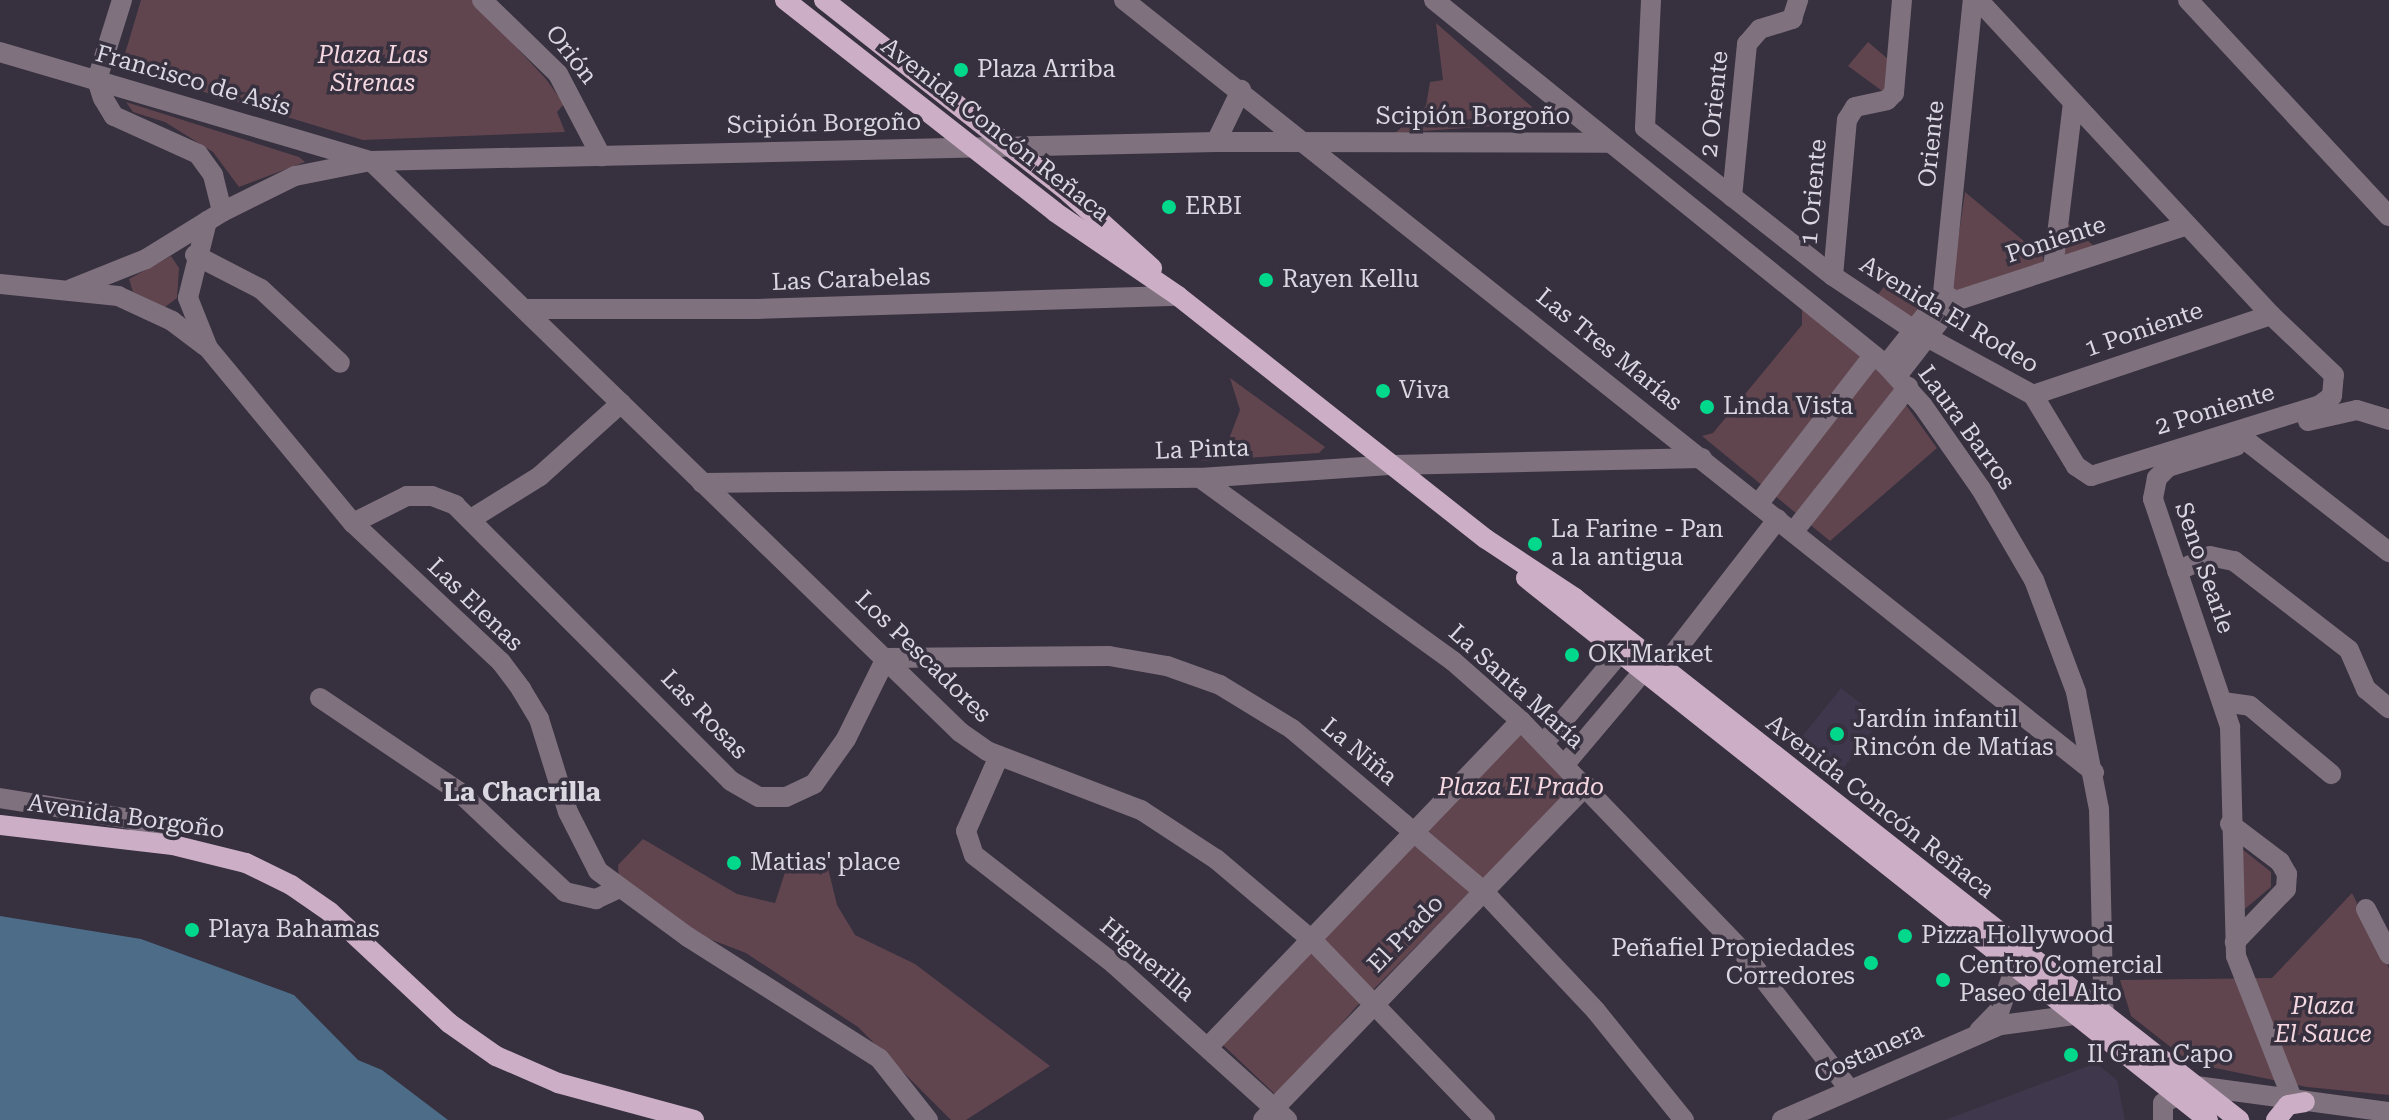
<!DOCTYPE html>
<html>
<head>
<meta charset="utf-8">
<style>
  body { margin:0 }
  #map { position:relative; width:2389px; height:1120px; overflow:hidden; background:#36303f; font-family:"Roboto Serif",serif }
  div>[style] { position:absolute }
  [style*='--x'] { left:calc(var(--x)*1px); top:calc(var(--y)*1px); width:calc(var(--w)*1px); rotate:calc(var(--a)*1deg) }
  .built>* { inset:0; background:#3f374c }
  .green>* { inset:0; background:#61454e }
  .water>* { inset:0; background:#4c6c87 }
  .minor>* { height:20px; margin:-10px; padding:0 10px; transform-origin:10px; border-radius:10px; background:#7f717d }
  .major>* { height:20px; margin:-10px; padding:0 10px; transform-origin:10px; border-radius:10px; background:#ccaec7 }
  .dots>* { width:22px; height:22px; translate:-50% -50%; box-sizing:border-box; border:4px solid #36303f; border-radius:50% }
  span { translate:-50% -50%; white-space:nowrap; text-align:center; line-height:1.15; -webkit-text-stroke:7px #36303f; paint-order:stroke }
  .street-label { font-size:24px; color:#dad7e1 }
  .park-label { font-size:24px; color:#f5d7e0; font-style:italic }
  .poi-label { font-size:24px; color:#dad7e1 }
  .left { translate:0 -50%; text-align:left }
  .right { translate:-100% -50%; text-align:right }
  .neighbourhood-label { font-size:26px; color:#dad7e1; font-weight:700 }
</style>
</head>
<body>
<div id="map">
  <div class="built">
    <div style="clip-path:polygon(1841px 688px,1881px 719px,1833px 782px,1792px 749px)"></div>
    <div style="clip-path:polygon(2096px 1063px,2117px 1080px,2125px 1120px,1945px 1120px)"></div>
  </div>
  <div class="green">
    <div style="clip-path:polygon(141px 0,472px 0,546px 79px,564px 104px,557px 112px,565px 132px,363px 140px,121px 67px)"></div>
    <div style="clip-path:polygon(1436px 23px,1549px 122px,1395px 133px,1426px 106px,1430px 82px,1443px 80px)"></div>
    <div style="clip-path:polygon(1868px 42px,1888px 59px,1885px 93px,1848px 66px)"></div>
    <div style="clip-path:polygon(126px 102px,299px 157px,305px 162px,239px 187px,213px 152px,165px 122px,133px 112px)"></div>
    <div style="clip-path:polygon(1965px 192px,2043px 257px,2044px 264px,1955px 293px,1951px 289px)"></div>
    <div style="clip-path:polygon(2067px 223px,2094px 246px,2062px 257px)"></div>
    <div style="clip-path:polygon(171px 256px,179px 268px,177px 298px,165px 307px,133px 292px,129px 279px)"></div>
    <div style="clip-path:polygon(1893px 275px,1925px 301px,1910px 322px,1876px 297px)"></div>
    <div style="clip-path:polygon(1802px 310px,1828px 326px,1885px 376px,1937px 448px,1830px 541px,1702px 436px,1713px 433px,1802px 325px)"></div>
    <div style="clip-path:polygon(1230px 378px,1325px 447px,1319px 453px,1201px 461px,1229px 439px,1240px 410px)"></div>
    <div style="clip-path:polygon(1523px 732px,1577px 784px,1356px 1007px,1278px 1097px,1223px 1045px)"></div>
    <div style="clip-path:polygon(643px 839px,737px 894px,775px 903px,792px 851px,828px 868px,837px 905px,855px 935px,915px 964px,1050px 1066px,966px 1120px,951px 1120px,858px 1027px,746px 953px,707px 938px,619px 880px,618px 865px)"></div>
    <div style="clip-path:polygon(2242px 849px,2271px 872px,2271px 887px,2240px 913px)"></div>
    <div style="clip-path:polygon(2352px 893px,2389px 968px,2389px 1095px,2307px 1087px,2191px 1063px,2131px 1016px,2120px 980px,2272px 978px)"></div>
  </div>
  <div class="water">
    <div style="clip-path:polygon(0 916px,141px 939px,294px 995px,358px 1060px,382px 1070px,448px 1120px,0 1120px)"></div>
  </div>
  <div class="minor">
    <div style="--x:122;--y:0;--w:84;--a:107.4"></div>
    <div style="--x:97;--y:80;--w:19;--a:72"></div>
    <div style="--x:103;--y:98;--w:21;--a:59"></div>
    <div style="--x:114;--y:116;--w:92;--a:24.3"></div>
    <div style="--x:198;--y:154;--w:26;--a:54"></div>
    <div style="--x:213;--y:175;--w:38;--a:76"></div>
    <div style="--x:482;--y:0;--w:106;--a:44.2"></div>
    <div style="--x:558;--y:74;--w:93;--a:62.3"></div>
    <div style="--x:1124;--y:0;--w:1240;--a:38.52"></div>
    <div style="--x:1434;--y:0;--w:581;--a:38.92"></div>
    <div style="--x:1886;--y:365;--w:55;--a:47.9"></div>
    <div style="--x:1923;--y:406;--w:101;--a:55.1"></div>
    <div style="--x:1981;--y:489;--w:105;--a:59.8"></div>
    <div style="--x:2034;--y:580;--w:120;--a:69.4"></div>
    <div style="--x:2076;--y:692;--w:119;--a:78.9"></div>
    <div style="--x:2099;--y:809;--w:218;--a:88.7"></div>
    <div style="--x:1651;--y:0;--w:128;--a:92.7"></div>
    <div style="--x:1645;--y:128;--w:239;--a:38.2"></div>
    <div style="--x:1833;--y:276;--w:97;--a:33.7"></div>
    <div style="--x:1914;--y:330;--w:136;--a:28.6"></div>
    <div style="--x:2033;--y:395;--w:83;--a:58.8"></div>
    <div style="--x:2076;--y:466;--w:18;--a:34"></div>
    <div style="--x:2091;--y:476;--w:240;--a:-17.2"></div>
    <div style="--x:2320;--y:405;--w:15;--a:-37"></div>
    <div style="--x:2332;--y:396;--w:21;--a:-85"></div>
    <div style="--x:2334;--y:375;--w:87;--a:-136.4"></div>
    <div style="--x:2271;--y:315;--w:430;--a:-132.9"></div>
    <div style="--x:2188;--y:0;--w:295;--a:47.1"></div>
    <div style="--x:0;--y:52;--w:387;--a:16.4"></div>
    <div style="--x:371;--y:161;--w:820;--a:44.11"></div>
    <div style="--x:960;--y:732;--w:33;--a:35"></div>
    <div style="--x:987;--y:751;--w:165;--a:21"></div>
    <div style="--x:1141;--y:810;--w:90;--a:33.2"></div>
    <div style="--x:1216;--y:859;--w:126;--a:40.2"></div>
    <div style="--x:1312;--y:940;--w:250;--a:46.1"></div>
    <div style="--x:1216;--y:142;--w:58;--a:-64.3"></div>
    <div style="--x:1732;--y:197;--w:154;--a:-84.4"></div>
    <div style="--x:1747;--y:44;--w:20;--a:-49"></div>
    <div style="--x:1760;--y:29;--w:34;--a:-17"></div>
    <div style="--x:1792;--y:19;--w:20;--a:-72"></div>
    <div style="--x:207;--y:221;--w:79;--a:103.9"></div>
    <div style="--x:188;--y:298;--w:54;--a:68.2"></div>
    <div style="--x:208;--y:348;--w:227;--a:50.4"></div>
    <div style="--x:353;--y:523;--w:203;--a:43.2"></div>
    <div style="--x:501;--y:662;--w:34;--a:53"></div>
    <div style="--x:521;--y:689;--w:35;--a:59"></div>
    <div style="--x:539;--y:719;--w:97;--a:72.7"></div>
    <div style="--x:568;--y:812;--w:66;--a:63"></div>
    <div style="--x:598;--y:871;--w:112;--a:36.3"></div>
    <div style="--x:688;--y:937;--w:226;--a:32.4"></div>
    <div style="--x:879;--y:1058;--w:79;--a:51.7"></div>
    <div style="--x:195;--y:255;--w:74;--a:27.3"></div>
    <div style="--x:261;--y:289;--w:108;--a:43.1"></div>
    <div style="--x:2053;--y:268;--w:167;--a:-83.1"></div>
    <div style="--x:1833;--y:276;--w:157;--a:-84.9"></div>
    <div style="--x:1847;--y:120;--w:15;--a:-58"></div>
    <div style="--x:1855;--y:107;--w:33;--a:-12"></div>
    <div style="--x:1887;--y:100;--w:10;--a:-45"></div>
    <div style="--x:1894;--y:93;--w:93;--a:-85.1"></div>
    <div style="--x:0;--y:284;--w:119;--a:5.8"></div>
    <div style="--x:118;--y:296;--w:60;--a:24.8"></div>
    <div style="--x:172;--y:321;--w:41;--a:37.1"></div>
    <div style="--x:71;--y:289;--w:81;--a:-21.8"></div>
    <div style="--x:146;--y:259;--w:89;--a:-31.7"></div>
    <div style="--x:222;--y:212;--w:81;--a:-26.3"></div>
    <div style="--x:295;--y:176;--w:77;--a:-11.2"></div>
    <div style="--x:371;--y:161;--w:845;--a:-1.29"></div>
    <div style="--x:1216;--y:142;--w:393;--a:0.1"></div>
    <div style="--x:1943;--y:293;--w:295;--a:-84.2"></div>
    <div style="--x:1943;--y:293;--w:14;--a:34"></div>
    <div style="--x:1955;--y:301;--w:244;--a:-18.1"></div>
    <div style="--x:526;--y:309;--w:231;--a:0"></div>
    <div style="--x:757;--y:309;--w:421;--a:-1.8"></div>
    <div style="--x:1886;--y:365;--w:92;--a:-51.6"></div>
    <div style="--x:1897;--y:376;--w:95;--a:-52.3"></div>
    <div style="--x:2033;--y:395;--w:251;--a:-18.6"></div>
    <div style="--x:2308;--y:421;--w:50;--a:-12.7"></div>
    <div style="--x:2357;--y:410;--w:34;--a:17"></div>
    <div style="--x:2248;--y:442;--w:179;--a:38"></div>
    <div style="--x:2236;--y:446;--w:71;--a:162.8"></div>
    <div style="--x:2168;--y:467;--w:16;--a:135"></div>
    <div style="--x:2157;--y:478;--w:21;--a:101"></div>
    <div style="--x:2153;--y:499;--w:241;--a:71.3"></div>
    <div style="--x:2230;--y:727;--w:229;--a:88.5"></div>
    <div style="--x:2236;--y:956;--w:156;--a:68.5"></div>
    <div style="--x:1200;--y:478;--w:312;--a:35.9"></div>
    <div style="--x:1453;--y:661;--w:91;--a:41.4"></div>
    <div style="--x:1521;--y:721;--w:318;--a:46.1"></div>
    <div style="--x:1741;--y:950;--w:177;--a:52.1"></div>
    <div style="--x:702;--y:483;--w:498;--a:-0.6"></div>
    <div style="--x:1200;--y:478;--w:193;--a:-3.9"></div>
    <div style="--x:1393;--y:465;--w:309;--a:-1.3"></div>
    <div style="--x:1759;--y:503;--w:187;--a:-52.2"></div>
    <div style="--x:471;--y:519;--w:81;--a:-31.9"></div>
    <div style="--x:540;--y:476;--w:109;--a:-42"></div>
    <div style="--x:353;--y:523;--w:60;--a:-26.6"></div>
    <div style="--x:407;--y:496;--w:25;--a:0"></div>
    <div style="--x:432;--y:496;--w:25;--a:21"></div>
    <div style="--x:455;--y:505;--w:390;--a:45"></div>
    <div style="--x:731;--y:781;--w:32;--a:30"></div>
    <div style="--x:759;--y:797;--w:27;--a:0"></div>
    <div style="--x:786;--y:797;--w:31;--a:-25"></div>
    <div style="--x:814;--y:784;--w:55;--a:-54.6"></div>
    <div style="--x:846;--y:739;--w:90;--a:-63.7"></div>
    <div style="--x:886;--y:658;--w:223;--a:-0.5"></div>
    <div style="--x:1109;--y:656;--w:59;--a:9.8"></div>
    <div style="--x:1167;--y:666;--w:56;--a:19.7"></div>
    <div style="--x:1220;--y:685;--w:84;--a:31.4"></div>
    <div style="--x:1292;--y:729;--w:252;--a:40.3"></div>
    <div style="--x:1484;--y:892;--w:163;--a:46.7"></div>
    <div style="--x:1596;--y:1011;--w:140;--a:51.1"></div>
    <div style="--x:1794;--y:531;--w:184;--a:-51.6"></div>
    <div style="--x:2177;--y:571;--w:36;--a:-24"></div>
    <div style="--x:2210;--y:556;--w:25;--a:12"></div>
    <div style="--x:2234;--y:561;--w:145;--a:37.7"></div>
    <div style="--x:2349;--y:650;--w:43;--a:66.4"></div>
    <div style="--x:2366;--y:689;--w:30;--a:40"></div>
    <div style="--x:320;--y:698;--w:166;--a:34"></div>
    <div style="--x:458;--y:791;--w:147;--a:43.3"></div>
    <div style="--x:565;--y:892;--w:32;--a:13"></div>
    <div style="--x:596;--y:899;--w:23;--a:-25"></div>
    <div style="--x:2223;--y:702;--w:27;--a:8"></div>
    <div style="--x:2250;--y:706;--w:106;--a:40"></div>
    <div style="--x:1544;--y:743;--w:133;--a:-49.9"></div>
    <div style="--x:999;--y:756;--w:82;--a:113.7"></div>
    <div style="--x:966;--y:831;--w:25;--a:72"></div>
    <div style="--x:974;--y:855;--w:177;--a:37.9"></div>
    <div style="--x:1114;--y:964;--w:233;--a:42"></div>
    <div style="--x:1565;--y:764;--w:119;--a:-49.8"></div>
    <div style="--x:1642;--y:673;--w:22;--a:-16"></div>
    <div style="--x:1663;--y:667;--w:187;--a:-52.2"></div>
    <div style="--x:0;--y:798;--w:133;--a:9.1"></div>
    <div style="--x:131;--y:819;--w:49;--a:31.8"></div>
    <div style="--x:2230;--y:824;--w:63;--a:37.2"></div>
    <div style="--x:2280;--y:862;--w:14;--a:60"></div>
    <div style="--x:2287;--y:874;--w:15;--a:94"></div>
    <div style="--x:2286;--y:889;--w:74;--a:133.9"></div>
    <div style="--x:2366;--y:909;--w:51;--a:62.9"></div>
    <div style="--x:1979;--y:1031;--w:30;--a:-46"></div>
    <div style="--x:2000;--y:1009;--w:44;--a:-69.9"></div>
    <div style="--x:1208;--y:1047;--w:452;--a:-46.2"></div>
    <div style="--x:1263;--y:1120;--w:465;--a:-46"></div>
    <div style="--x:1782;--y:1120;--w:239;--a:-23.5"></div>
    <div style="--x:2001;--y:1025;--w:75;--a:-7.7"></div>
    <div style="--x:2163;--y:1120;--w:17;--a:-90"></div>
    <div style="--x:2163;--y:1103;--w:37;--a:-27"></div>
    <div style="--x:2196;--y:1086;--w:195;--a:7.7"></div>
  </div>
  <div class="major">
    <div style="--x:785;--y:0;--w:343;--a:38.1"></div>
    <div style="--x:1055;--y:212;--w:149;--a:34.3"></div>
    <div style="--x:1178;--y:296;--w:392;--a:38.3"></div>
    <div style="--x:1486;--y:539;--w:107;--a:33.5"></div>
    <div style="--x:1575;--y:598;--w:845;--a:38.17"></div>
    <div style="--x:824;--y:0;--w:312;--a:38.2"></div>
    <div style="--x:1069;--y:193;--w:112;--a:42.1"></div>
    <div style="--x:1526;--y:578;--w:871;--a:38.47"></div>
    <div style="--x:0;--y:825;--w:174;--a:6.6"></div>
    <div style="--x:173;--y:845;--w:75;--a:13.9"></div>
    <div style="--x:246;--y:863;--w:50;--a:26.1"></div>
    <div style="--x:291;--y:885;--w:47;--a:34.7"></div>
    <div style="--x:330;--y:912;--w:163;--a:43"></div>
    <div style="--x:449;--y:1023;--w:57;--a:35.1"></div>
    <div style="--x:496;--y:1056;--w:68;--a:23.5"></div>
    <div style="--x:558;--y:1083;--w:141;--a:15.2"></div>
    <div style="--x:2276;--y:1120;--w:19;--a:-51"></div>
    <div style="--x:2288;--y:1105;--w:17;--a:-10"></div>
  </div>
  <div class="dots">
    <div style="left:961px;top:70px;background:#00d98c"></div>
    <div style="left:1169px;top:207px;background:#00d98c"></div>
    <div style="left:1266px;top:280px;background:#00d98c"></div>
    <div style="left:1383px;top:391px;background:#00d98c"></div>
    <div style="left:1707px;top:407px;background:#00d98c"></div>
    <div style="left:1535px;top:544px;background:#00d98c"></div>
    <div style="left:1572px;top:655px;background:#00d98c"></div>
    <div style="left:1837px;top:734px;background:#00d98c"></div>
    <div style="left:734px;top:863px;background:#00d98c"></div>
    <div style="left:192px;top:930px;background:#00d98c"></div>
    <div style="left:1905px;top:936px;background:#00d98c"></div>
    <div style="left:1871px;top:963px;background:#00d98c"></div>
    <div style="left:1943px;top:980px;background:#00d98c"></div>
    <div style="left:2071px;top:1055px;background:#00d98c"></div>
  </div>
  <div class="street-label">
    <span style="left:571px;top:55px;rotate:52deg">Orión</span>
    <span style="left:193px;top:81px;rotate:16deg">Francisco de Asís</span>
    <span style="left:1715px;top:104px;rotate:-84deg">2 Oriente</span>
    <span style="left:1473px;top:117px">Scipión Borgoño</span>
    <span style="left:824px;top:124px;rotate:-1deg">Scipión Borgoño</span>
    <span style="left:995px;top:130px;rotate:38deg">Avenida Concón Reñaca</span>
    <span style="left:1932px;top:144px;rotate:-84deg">Oriente</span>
    <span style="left:1814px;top:192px;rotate:-85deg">1 Oriente</span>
    <span style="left:2056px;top:240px;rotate:-18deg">Poniente</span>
    <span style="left:851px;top:280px;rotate:-2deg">Las Carabelas</span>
    <span style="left:1949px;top:315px;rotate:31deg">Avenida El Rodeo</span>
    <span style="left:2144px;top:330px;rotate:-19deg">1 Poniente</span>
    <span style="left:1609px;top:350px;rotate:39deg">Las Tres Marías</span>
    <span style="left:2215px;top:410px;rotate:-17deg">2 Poniente</span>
    <span style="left:1966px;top:428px;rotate:54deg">Laura Barros</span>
    <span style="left:1202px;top:450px;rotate:-2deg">La Pinta</span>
    <span style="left:2204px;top:568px;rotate:71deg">Seno Searle</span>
    <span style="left:475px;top:605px;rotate:44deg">Las Elenas</span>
    <span style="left:923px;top:657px;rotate:44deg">Los Pescadores</span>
    <span style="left:1516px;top:687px;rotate:42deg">La Santa María</span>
    <span style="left:704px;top:715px;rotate:46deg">Las Rosas</span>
    <span style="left:1359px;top:752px;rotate:40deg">La Niña</span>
    <span style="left:1880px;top:807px;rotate:38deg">Avenida Concón Reñaca</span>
    <span style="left:126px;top:817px;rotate:8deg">Avenida Borgoño</span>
    <span style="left:1406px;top:934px;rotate:-46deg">El Prado</span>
    <span style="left:1147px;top:960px;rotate:40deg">Higuerilla</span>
    <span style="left:1869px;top:1053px;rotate:-24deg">Costanera</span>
  </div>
  <div class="park-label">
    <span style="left:373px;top:70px">Plaza Las<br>Sirenas</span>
    <span style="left:1521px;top:788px">Plaza El Prado</span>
    <span style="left:2323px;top:1021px">Plaza<br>El Sauce</span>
  </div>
  <div class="poi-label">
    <span class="left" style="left:977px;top:70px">Plaza Arriba</span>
    <span class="left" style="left:1185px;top:207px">ERBI</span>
    <span class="left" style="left:1282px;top:280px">Rayen Kellu</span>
    <span class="left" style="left:1399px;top:391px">Viva</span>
    <span class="left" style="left:1723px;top:407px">Linda Vista</span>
    <span class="left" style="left:1551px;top:544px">La Farine - Pan<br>a la antigua</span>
    <span class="left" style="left:1588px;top:655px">OK Market</span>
    <span class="left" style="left:1853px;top:734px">Jardín infantil<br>Rincón de Matías</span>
    <span class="left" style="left:750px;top:863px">Matias' place</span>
    <span class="left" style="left:208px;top:930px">Playa Bahamas</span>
    <span class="left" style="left:1921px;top:936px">Pizza Hollywood</span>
    <span class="right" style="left:1855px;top:963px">Peñafiel Propiedades<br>Corredores</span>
    <span class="left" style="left:1959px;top:980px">Centro Comercial<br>Paseo del Alto</span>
    <span class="left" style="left:2087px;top:1055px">Il Gran Capo</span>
  </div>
  <div class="neighbourhood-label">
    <span style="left:522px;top:793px">La Chacrilla</span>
  </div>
</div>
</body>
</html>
